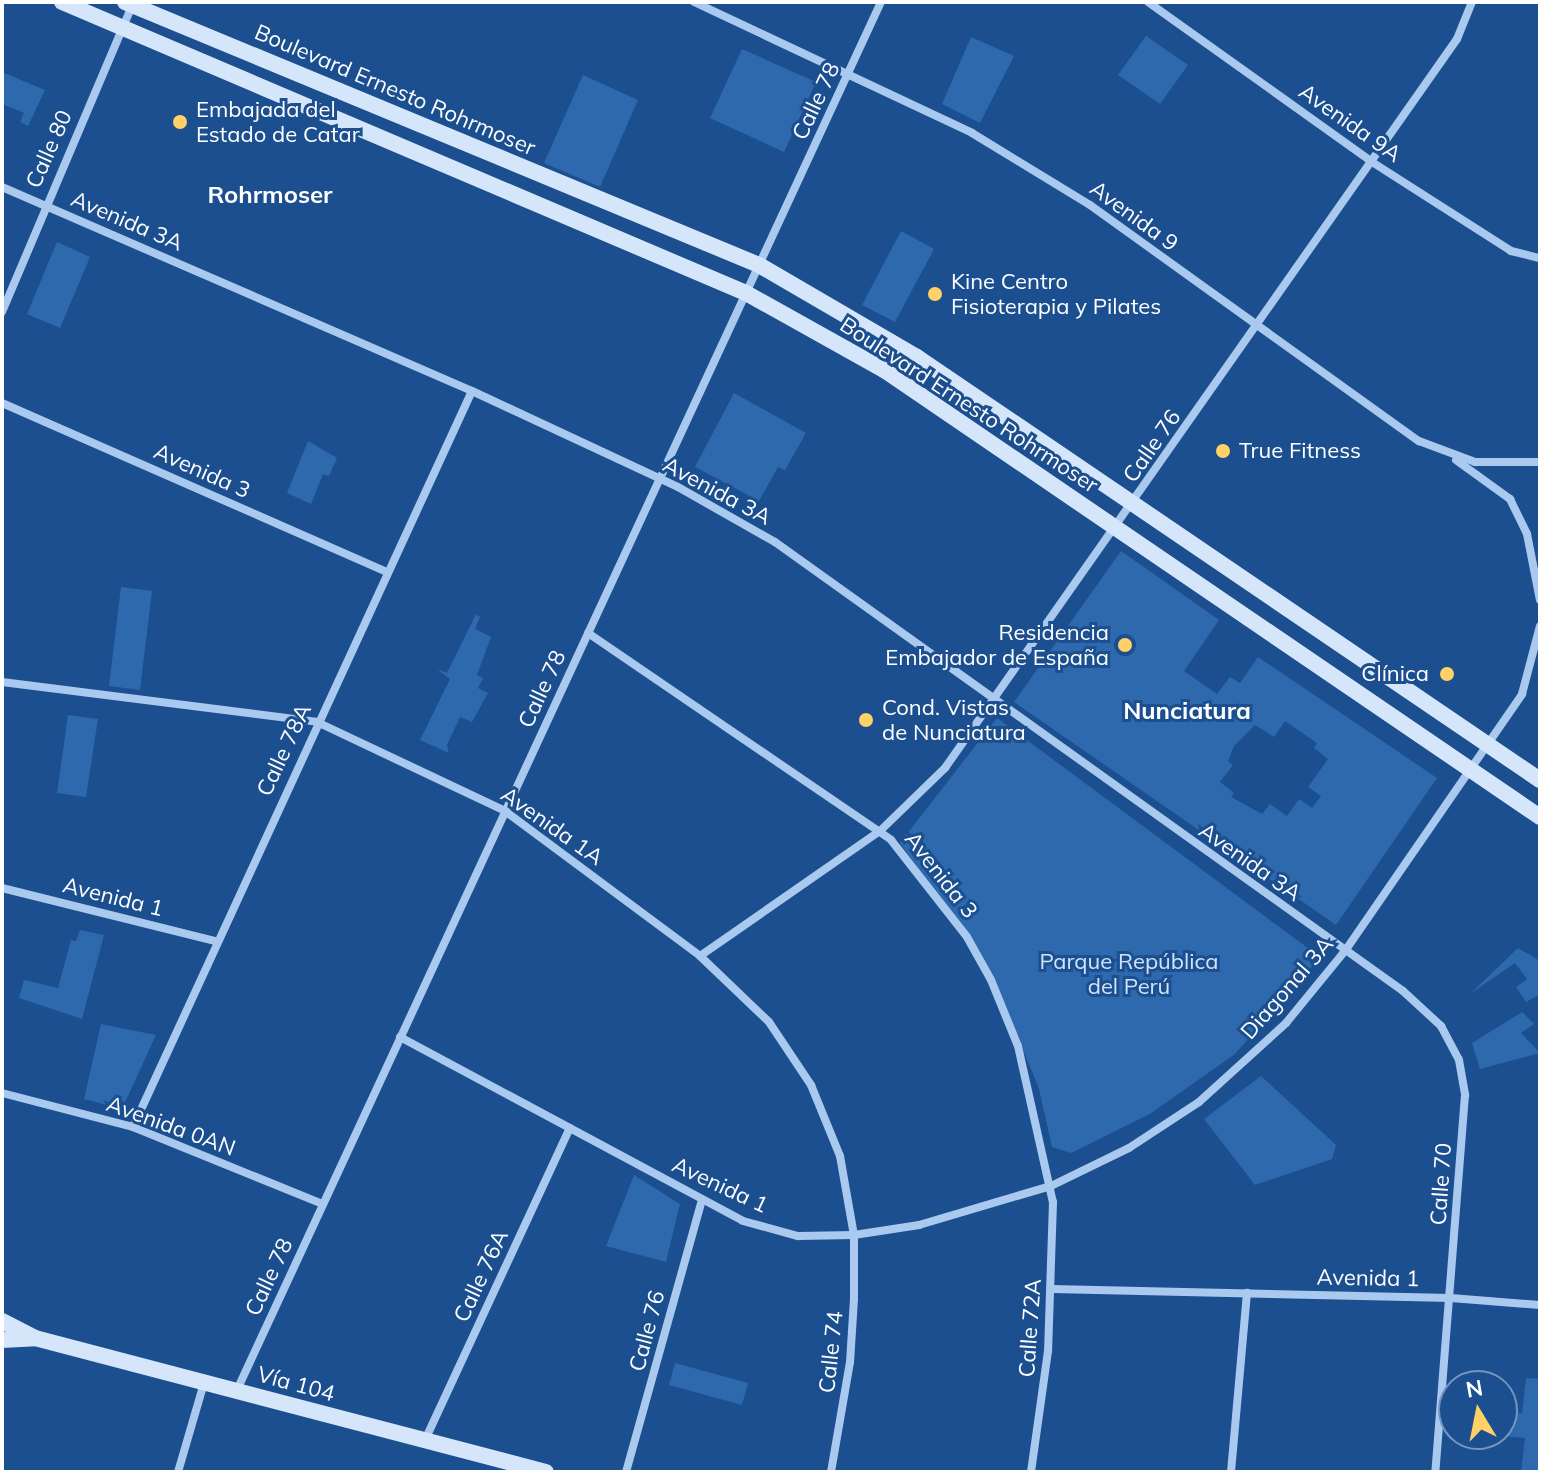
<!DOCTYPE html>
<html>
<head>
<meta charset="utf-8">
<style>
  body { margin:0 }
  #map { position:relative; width:1542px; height:1474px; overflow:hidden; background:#1b4f8f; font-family:Mulish,sans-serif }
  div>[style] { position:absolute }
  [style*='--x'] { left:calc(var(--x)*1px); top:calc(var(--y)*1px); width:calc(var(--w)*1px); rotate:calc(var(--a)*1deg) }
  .green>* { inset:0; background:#2e69ad }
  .minor>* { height:8px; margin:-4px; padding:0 4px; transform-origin:4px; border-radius:4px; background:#a9c9ee }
  .secondary>* { height:16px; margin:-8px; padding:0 8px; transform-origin:8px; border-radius:8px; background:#d6e6fa }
  .dots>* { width:22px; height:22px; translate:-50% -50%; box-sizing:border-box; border:4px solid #1b4f8f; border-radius:50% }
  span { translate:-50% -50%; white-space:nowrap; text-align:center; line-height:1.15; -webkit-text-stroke:6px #1b4f8f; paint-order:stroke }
  .street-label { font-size:22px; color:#fff }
  .poi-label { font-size:22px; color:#fff }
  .left { translate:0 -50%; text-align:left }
  .right { translate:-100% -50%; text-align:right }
  .park-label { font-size:22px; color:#cfe3fa }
  .neighbourhood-label { font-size:24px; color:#fff; font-weight:700 }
  .frame { position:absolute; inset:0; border:4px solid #fff; pointer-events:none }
  .north { position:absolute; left:1438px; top:1370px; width:80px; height:80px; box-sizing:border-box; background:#1b4f8f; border:2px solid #7695bc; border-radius:50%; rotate:350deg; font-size:22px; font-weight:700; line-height:32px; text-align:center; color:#fff }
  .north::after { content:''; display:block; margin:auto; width:28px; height:36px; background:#ffd166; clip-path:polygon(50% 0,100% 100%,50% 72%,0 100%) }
</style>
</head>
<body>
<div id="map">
  <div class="green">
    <div style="clip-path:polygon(1146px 36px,1188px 65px,1160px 104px,1118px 75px)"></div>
    <div style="clip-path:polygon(971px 37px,1014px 56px,980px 123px,942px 104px)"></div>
    <div style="clip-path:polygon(742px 49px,816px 82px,784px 152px,710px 118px)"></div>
    <div style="clip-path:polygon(2px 72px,45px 90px,28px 126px,20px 122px,24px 113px,2px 104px)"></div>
    <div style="clip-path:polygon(583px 75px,638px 100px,600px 187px,544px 163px)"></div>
    <div style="clip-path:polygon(901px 231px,934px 249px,895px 322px,862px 305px)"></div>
    <div style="clip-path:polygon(57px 242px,90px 257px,60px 328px,27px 314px)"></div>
    <div style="clip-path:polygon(734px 393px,806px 433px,785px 470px,778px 467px,759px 501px,695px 467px)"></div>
    <div style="clip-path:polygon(308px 441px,337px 458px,329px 476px,323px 474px,311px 504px,287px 493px)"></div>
    <div style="clip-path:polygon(evenodd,1121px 551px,1219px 620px,1184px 671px,1217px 694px,1230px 677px,1240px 683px,1258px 657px,1437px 778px,1336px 925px,1014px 702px,1121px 551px,1285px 721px,1317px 743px,1314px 748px,1328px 759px,1308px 787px,1321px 796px,1312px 808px,1299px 799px,1287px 816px,1270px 804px,1262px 814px,1231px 797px,1234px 793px,1220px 782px,1233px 765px,1228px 761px,1234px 746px,1255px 725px,1274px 737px,1285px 721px)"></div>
    <div style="clip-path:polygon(121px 587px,152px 591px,140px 690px,109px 686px)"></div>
    <div style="clip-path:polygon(476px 614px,480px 617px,475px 629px,491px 637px,477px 675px,483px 678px,478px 688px,488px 693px,472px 722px,460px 717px,447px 745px,449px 753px,420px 740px,450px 679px,437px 669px,447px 673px)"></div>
    <div style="clip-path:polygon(68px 715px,98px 719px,86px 797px,57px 793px)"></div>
    <div style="clip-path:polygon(997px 718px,1320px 957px,1235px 1054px,1150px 1114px,1071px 1153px,1052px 1147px,1039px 1089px,993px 976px,900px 843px)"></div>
    <div style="clip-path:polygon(80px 930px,104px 935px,82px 1019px,19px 998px,24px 980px,58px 988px,71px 940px,76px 941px)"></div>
    <div style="clip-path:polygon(1518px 948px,1540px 961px,1540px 994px,1526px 1002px,1516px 987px,1527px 979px,1515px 963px,1470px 994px)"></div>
    <div style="clip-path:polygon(1522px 1012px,1534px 1024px,1521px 1033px,1540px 1053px,1480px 1069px,1472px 1043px)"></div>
    <div style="clip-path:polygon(101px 1024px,156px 1035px,122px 1109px,84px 1099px)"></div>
    <div style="clip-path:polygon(1261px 1076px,1336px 1145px,1332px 1159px,1255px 1185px,1204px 1119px)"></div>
    <div style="clip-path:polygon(634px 1175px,680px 1204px,666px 1262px,606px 1246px)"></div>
    <div style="clip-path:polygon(675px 1363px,748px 1383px,742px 1405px,669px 1385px)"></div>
    <div style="clip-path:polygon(1526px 1378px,1540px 1379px,1540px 1472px,1521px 1472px,1525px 1438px,1491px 1435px,1502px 1434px,1502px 1411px,1522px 1413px)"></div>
  </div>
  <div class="minor">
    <div style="--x:694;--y:2;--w:307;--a:25.2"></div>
    <div style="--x:972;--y:133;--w:138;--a:31.4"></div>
    <div style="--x:1090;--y:205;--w:405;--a:35.7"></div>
    <div style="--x:1419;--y:441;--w:60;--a:20.6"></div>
    <div style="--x:1475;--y:462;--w:65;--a:0"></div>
    <div style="--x:1148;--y:2;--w:275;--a:35.5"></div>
    <div style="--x:1372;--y:162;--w:165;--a:32.6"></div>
    <div style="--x:1511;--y:251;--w:30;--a:14"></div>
    <div style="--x:2;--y:187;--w:512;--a:23.46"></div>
    <div style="--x:472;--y:391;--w:227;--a:25"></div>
    <div style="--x:678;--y:487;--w:112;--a:29.6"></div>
    <div style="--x:775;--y:542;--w:772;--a:35.56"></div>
    <div style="--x:1403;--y:991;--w:52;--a:42.6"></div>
    <div style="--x:1441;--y:1026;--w:38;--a:62"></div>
    <div style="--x:1459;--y:1060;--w:36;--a:80"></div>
    <div style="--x:1465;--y:1095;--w:378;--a:94.5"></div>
    <div style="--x:2;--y:312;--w:335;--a:-67"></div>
    <div style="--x:2;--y:403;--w:420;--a:23.7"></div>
    <div style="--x:1456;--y:460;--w:67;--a:35.8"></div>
    <div style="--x:1510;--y:499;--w:39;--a:64"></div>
    <div style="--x:1527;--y:534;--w:67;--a:78.9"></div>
    <div style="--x:588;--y:633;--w:367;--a:34.3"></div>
    <div style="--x:891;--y:840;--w:123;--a:51.9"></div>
    <div style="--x:967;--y:937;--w:49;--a:60.8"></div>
    <div style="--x:991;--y:980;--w:71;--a:67.8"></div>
    <div style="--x:1018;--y:1046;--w:160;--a:77.4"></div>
    <div style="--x:1053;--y:1202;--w:149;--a:91.9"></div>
    <div style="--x:1048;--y:1351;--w:122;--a:98"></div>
    <div style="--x:2;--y:682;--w:318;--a:7.2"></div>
    <div style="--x:317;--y:722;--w:208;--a:25.3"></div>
    <div style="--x:505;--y:811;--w:243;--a:36.6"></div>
    <div style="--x:700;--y:956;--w:95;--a:43.7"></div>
    <div style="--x:769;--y:1022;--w:76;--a:56.3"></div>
    <div style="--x:811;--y:1085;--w:77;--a:67.8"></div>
    <div style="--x:840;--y:1156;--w:80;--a:80"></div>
    <div style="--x:854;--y:1235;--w:64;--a:90"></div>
    <div style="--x:854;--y:1299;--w:63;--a:93.6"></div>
    <div style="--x:850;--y:1362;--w:112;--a:99.8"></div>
    <div style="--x:2;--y:888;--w:219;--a:14"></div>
    <div style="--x:700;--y:956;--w:219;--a:-34.8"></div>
    <div style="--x:880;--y:831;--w:91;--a:-44.1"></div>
    <div style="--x:945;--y:768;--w:891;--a:-54.92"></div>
    <div style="--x:1457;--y:39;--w:40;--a:-68"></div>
    <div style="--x:400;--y:1037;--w:389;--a:28.2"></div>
    <div style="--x:743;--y:1221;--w:57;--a:15.3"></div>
    <div style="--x:798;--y:1236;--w:56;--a:-1"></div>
    <div style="--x:854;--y:1235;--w:66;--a:-8.7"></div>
    <div style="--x:919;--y:1225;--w:138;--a:-16.5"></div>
    <div style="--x:1051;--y:1186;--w:87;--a:-26"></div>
    <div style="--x:1129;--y:1148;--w:84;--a:-33.3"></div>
    <div style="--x:1199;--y:1102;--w:118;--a:-42.2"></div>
    <div style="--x:1286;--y:1023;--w:93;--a:-50.7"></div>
    <div style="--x:1345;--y:951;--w:312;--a:-55.4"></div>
    <div style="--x:1522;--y:694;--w:70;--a:-75.2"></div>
    <div style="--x:2;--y:1093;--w:135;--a:14.5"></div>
    <div style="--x:133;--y:1127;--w:205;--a:22.1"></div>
    <div style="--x:133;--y:1127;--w:810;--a:-65.27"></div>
    <div style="--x:1052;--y:1289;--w:399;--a:1.3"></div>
    <div style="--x:1451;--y:1298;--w:89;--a:4.5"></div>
    <div style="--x:237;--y:1390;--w:1530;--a:-65.11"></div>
    <div style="--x:425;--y:1440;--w:344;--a:-65.1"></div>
    <div style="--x:178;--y:1472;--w:93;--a:-73.7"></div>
    <div style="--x:626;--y:1472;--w:283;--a:-74.4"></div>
    <div style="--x:1231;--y:1472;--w:180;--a:-84.9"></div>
  </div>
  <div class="secondary">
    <div style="--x:62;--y:2;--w:743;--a:23.05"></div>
    <div style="--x:746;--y:293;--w:158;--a:29.2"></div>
    <div style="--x:884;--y:370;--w:794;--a:34.27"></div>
    <div style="--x:125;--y:2;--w:686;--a:22.53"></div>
    <div style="--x:759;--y:265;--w:183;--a:30.2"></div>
    <div style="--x:917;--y:357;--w:753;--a:34.18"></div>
    <div style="--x:2;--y:1321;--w:37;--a:27"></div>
    <div style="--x:35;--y:1338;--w:528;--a:14.69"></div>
    <div style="--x:2;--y:1340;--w:33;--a:-3"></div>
  </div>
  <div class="dots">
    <div style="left:180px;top:122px;background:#ffd166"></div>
    <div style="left:935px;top:294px;background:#ffd166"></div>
    <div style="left:1223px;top:451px;background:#ffd166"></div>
    <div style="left:1125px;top:645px;background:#ffd166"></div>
    <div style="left:1447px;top:674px;background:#ffd166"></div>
    <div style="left:866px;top:720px;background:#ffd166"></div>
  </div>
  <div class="street-label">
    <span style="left:395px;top:90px;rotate:23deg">Boulevard Ernesto Rohrmoser</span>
    <span style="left:816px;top:101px;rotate:-65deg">Calle 78</span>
    <span style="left:1350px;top:123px;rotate:35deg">Avenida 9A</span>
    <span style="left:49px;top:149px;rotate:-66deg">Calle 80</span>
    <span style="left:1134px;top:216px;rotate:36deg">Avenida 9</span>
    <span style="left:127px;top:221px;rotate:23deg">Avenida 3A</span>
    <span style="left:969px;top:405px;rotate:33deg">Boulevard Ernesto Rohrmoser</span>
    <span style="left:1152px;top:446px;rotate:-55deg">Calle 76</span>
    <span style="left:202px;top:471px;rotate:24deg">Avenida 3</span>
    <span style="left:717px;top:491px;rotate:28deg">Avenida 3A</span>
    <span style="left:542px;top:689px;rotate:-65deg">Calle 78</span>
    <span style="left:284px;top:750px;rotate:-65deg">Calle 78A</span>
    <span style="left:552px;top:826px;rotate:35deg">Avenida 1A</span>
    <span style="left:1250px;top:862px;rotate:35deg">Avenida 3A</span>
    <span style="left:941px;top:875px;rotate:52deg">Avenida 3</span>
    <span style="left:113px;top:897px;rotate:14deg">Avenida 1</span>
    <span style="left:1287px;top:988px;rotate:-49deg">Diagonal 3A</span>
    <span style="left:171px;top:1126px;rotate:20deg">Avenida 0AN</span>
    <span style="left:1441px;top:1184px;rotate:-86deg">Calle 70</span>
    <span style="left:720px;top:1185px;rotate:25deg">Avenida 1</span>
    <span style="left:481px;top:1276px;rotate:-65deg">Calle 76A</span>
    <span style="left:269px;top:1277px;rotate:-65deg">Calle 78</span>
    <span style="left:1368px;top:1278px;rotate:1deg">Avenida 1</span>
    <span style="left:1030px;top:1328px;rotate:-86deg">Calle 72A</span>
    <span style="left:647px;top:1331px;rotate:-75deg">Calle 76</span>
    <span style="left:831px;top:1352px;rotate:-84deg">Calle 74</span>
    <span style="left:296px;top:1384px;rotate:15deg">Vía 104</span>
  </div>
  <div class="poi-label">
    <span class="left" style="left:196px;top:122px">Embajada del<br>Estado de Catar</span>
    <span class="left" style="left:951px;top:294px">Kine Centro<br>Fisioterapia y Pilates</span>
    <span class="left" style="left:1239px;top:451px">True Fitness</span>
    <span class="right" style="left:1109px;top:645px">Residencia<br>Embajador de España</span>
    <span class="right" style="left:1429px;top:674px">Clínica</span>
    <span class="left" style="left:882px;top:720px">Cond. Vistas<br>de Nunciatura</span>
  </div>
  <div class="park-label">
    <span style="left:1129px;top:974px">Parque República<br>del Perú</span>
  </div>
  <div class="neighbourhood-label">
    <span style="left:270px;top:195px">Rohrmoser</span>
    <span style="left:1187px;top:711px">Nunciatura</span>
  </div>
  <div class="frame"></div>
  <div class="north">N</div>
</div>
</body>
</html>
